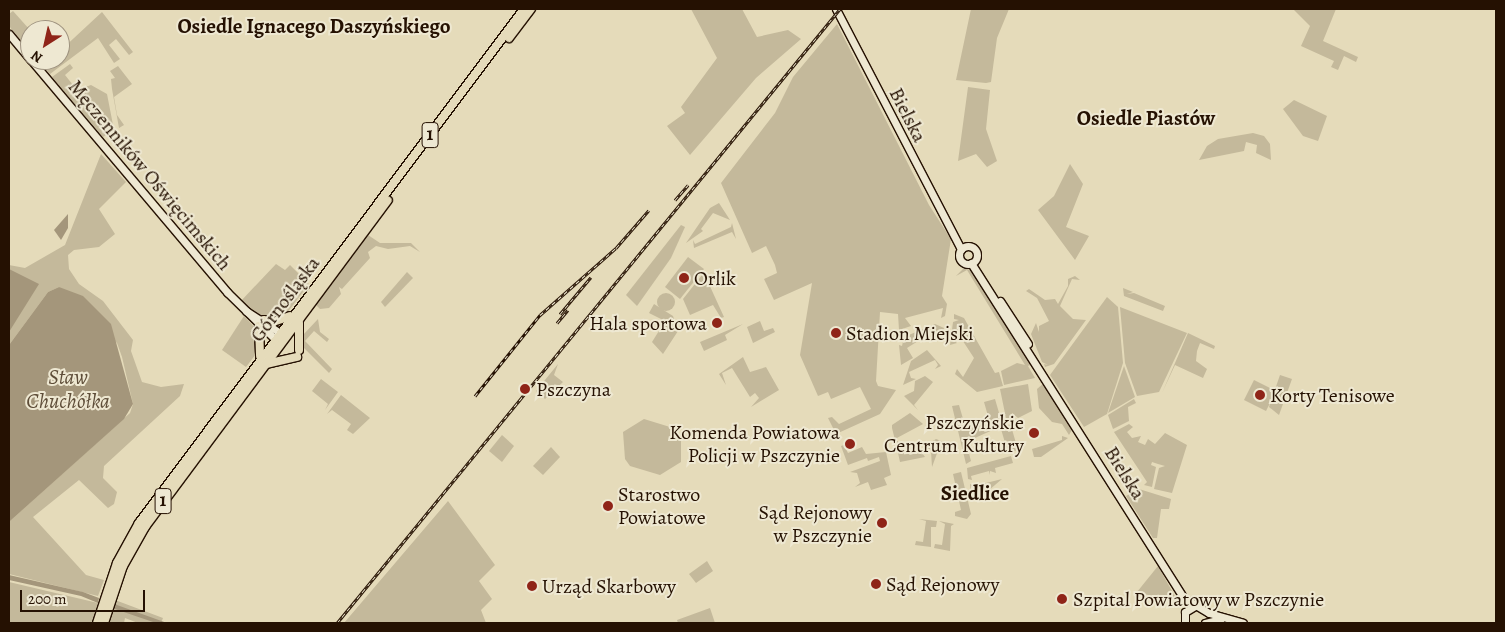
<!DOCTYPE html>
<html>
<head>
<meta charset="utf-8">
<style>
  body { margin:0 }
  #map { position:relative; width:1505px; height:632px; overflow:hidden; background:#e5dbba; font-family:Alegreya,serif }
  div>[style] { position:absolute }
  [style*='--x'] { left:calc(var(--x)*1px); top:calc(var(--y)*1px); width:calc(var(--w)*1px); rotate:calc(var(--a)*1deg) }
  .green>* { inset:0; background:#c4b99b }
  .round { border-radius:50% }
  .water>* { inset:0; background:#a4967b }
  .roads { filter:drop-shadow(1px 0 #251102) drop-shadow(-1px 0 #251102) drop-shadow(0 1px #251102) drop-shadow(0 -1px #251102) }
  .secondary>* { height:7px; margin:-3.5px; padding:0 3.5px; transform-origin:3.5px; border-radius:3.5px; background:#eee8d2 }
  .secondary>.ring { margin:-3.5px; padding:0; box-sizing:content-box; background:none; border:7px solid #eee8d2; border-radius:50% }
  .primary>* { height:8px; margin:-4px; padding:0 4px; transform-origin:4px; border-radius:4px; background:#e5dbba }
  .rail>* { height:3px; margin-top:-1.5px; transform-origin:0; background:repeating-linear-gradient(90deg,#eee8d2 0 4px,#251102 0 8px); box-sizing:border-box; border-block:1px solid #251102 }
  .dots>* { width:14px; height:14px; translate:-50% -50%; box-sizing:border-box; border:2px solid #eee8d2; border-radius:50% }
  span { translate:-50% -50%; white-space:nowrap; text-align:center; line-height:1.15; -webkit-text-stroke:4px #eee8d2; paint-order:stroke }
  .shield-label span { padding:1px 4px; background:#eee8d2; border:1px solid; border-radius:4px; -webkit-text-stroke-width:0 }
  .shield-label { font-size:19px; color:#251102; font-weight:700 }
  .street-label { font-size:20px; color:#251102 }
  .poi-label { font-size:20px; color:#251102 }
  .left { translate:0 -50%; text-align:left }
  .right { translate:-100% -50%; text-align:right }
  .neighbourhood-label { font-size:21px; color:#251102; font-weight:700 }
  .water-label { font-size:21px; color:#5e4d38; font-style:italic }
  .frame { position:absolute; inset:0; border:10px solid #251102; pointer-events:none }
  .north { position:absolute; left:20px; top:20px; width:50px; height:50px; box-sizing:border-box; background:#eee8d2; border:1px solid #9e927f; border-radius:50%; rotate:215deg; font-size:14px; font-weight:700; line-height:20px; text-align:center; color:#251102 }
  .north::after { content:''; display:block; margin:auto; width:18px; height:22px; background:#8f2418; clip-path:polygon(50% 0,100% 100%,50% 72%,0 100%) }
  .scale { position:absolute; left:20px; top:590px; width:125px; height:22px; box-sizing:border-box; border:2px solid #251102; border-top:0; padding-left:6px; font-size:15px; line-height:18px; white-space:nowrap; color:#251102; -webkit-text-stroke:4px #eee8d2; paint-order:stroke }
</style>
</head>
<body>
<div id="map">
  <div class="green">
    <div style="clip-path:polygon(691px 9px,742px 9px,757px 37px,788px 30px,801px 39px,756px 78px,690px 155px,667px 126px,685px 113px,681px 107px,717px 58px)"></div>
    <div style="clip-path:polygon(971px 9px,1009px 9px,997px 38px,991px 82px,986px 83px,956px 80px)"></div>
    <div style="clip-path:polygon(1293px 9px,1336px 9px,1323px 41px,1358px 57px,1356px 62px,1344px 56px,1338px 70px,1331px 67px,1334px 61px,1301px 46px,1310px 26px)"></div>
    <div style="clip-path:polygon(13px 11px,30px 30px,30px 51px,9px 26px,9px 14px)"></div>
    <div style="clip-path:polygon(102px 12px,133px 52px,129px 55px,116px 39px,109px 45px,120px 59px,114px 63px,98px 38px,50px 74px,43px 66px,50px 60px,60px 60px,60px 51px)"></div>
    <div style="clip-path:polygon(837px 24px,929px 205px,951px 239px,942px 296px,947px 304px,945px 316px,941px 318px,943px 308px,905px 318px,911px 326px,899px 330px,898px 314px,880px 312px,876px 381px,878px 386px,896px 390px,880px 414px,836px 434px,828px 418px,832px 417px,839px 424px,871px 409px,860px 387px,831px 399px,828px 392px,818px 396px,800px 355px,812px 283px,774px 300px,764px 279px,777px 273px,775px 265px,766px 246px,752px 253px,721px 183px,775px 113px,793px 77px)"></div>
    <div style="clip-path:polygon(70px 64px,73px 68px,65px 75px,77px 90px,91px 85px,107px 94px,114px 130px,103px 137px,52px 77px)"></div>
    <div style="clip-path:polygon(118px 66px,132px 84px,114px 97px,117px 115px,124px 125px,119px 128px,112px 89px,111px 79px,115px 78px,110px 71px)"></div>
    <div style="clip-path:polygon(968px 87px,990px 90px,986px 129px,997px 161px,987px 167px,976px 154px,958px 161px)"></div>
    <div style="clip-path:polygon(1294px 100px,1327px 116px,1318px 141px,1303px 136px,1283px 109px)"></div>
    <div style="clip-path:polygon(1253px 133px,1264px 136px,1270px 144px,1271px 160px,1256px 153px,1257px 145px,1246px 142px,1244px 151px,1199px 160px,1207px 146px,1218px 139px)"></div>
    <div style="clip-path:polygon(101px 154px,126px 182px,99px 209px,115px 234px,99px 247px,74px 250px,68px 255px,69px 269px,79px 284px,103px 301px,133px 340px,131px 351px,142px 382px,161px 387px,184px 384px,180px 396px,104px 466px,103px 478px,117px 492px,114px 504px,108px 508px,79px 480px,33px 517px,86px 575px,104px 580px,98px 596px,9px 574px,9px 522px,130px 413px,133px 404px,122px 357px,117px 343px,59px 287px,48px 292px,9px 345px,9px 265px,25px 268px,65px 245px)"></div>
    <div style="clip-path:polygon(1070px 164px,1083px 184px,1066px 227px,1089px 236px,1075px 260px,1038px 210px,1054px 196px)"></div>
    <div style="clip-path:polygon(719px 203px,730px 220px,713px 213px,701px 229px,703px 231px,686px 243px,710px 208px)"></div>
    <div style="clip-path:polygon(732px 223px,736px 239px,732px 232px,694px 248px,693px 240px,695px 244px,731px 227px)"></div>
    <div style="clip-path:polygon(681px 225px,685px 227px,671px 258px,637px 306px,626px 295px)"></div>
    <div style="clip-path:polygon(368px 235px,380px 243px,411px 243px,420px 252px,410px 246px,388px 249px,376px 246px,368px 252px,370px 258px,342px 289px,339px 287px,341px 294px,329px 308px,320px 309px,316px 305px)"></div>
    <div style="clip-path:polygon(688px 257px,704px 269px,680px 299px,665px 287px)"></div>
    <div style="clip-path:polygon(276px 264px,285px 270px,290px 265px,309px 284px,287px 313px,274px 318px,264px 317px,240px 302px)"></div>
    <div style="clip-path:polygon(964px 268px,974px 271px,1044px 381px,1039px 383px,1043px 380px,1032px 364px,1028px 366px,1035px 378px,1004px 385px,1001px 371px,1017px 363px,1025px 365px,967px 270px,956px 276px)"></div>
    <div style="clip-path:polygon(407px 272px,413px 278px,385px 307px,381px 302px)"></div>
    <div style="clip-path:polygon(702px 275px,708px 282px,724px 317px,721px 318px,713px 305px,690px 315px,683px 299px)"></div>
    <div style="clip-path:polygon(1075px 276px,1080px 280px,1072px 279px,1060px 306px,1073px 319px,1086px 320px,1054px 364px,1045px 367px,1044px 364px,1048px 365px,1042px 362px,1031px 334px,1036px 323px,1039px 332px,1039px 326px,1049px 321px,1037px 298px,1026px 291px,1029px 289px,1045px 300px,1055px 299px,1058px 304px,1068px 286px,1068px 279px)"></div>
    <div style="clip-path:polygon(1123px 288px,1133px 292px,1127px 294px,1134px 293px,1165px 306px,1163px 311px,1124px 296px)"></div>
    <div class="round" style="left:657px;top:293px;width:18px;height:18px"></div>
    <div style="clip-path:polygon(1107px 297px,1118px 307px,1123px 363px,1107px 414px,1084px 427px,1050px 375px)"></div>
    <div style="clip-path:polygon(654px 304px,673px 316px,678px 331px,663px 354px,652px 342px,662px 326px,658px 324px,661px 319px,649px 313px)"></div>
    <div style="clip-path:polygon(1120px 307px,1187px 333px,1159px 392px,1137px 396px,1125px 363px)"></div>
    <div style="clip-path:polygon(954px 314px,964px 318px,995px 373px,999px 372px,1003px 386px,977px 392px,955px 374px,957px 369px,963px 377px,974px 358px,959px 335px,954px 340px,957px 343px,950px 345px,953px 322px,959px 320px,954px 319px)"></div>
    <div style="clip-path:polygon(244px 316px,256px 329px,257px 343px,256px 354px,246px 367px,222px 350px)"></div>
    <div style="clip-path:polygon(318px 319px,320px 332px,329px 339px,327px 342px,314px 331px,305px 341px,332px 369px,329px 373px,303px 347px,303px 335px)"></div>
    <div style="clip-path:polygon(760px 321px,764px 331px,773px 328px,775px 332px,753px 343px,747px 327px)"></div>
    <div style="clip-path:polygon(743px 324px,725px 335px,727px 340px,704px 351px,700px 342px)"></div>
    <div style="clip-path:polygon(935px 324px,944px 328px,942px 337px,936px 341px,938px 337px,934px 331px,907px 348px,913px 358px,901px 365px,899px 345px,902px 346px,904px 337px)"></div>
    <div style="clip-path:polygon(1188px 333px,1215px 346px,1214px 349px,1200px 343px,1197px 351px,1196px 361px,1207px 369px,1203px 378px,1175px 365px,1162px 393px)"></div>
    <div style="clip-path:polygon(927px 350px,941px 366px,935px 369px,938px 365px,935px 360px,909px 372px,911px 378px,916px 379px,903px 385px,911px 361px)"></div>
    <div style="clip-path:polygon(743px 357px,750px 372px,766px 367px,779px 390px,751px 407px,759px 398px,755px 393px,750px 397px,732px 368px,722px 373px,726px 385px,719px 374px)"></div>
    <div style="clip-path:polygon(558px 364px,554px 375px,563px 382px,545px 399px,536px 391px)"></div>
    <div style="clip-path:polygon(1124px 366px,1135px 397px,1108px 413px)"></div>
    <div style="clip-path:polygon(1280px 375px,1292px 379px,1279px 415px,1269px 407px)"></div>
    <div style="clip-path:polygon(925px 376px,933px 382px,914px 405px,918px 410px,904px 396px,914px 391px,915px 381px)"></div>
    <div style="clip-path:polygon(321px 379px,338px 392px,325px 410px,328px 404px,312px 391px)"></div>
    <div style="clip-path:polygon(1254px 380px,1276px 391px,1266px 411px,1244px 400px)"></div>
    <div style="clip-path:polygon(1044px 383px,1073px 428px,1069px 435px,1062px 424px,1052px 422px,1039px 408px,1037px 389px)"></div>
    <div style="clip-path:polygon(1028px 384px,1032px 411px,1018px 418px,1012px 413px,1012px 421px,1007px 423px,1000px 389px)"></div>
    <div style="clip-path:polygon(341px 395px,370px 418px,353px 434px,347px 430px,351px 424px,332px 410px,327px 414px)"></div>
    <div style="clip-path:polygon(995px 399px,1002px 423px,1006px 424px,966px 442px,971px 461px,966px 464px,952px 406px,959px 405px,966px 429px,990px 423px,984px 402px)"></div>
    <div style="clip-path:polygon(1134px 399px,1136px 403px,1128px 407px,1129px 421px,1113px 429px,1108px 415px)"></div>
    <div style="clip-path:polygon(910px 413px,923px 424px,895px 439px,902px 445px,897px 448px,892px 428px,892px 425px)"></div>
    <div style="clip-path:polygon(644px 419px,670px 427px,681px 441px,681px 462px,660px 475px,630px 466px,625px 459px,623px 432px)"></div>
    <div style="clip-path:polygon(1015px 422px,1011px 426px,1018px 450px,1008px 453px,1001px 429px)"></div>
    <div style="clip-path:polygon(1129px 424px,1133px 427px,1127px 432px,1132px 438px,1141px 436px,1138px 442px,1145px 445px,1148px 439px,1155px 444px,1165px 433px,1187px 445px,1172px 493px,1154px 489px,1159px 468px,1165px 466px,1158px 464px,1152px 462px,1151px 465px,1156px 467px,1152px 487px,1144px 485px,1147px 482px,1114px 432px)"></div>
    <div style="clip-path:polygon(502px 435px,514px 446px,502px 462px,489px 451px)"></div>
    <div style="clip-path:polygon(1062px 436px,1068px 438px,1041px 457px,1034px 457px,1032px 449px,1062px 440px)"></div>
    <div style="clip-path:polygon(936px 439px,949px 444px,950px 449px,949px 453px,939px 448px,932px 467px,931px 451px,925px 446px)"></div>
    <div style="clip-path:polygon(919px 442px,924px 443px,918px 447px,925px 457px,900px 462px,898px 453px,920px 445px)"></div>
    <div style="clip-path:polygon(844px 445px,848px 453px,862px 447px,866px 454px,886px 452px,891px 475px,884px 478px,887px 485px,871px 490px,868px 482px,855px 487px,860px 483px,857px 473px,850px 472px,880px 461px,879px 457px,868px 461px,867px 458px,848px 465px,841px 446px)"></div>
    <div style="clip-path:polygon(551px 447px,560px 457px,543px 475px,533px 466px)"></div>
    <div style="clip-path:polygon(1011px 456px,1013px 463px,995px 468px,996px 473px,990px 471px,990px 475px,989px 471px,971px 476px,972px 480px,968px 479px,967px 468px)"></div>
    <div style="clip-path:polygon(961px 472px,971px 514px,967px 519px,955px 516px,955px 512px,961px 510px,953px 474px)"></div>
    <div style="clip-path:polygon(1002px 479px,982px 496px,971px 493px,970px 484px,974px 486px)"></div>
    <div style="clip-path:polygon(1139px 489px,1171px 499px,1169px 509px,1161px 509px,1157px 538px,1153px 538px,1126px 496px)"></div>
    <div style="clip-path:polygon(448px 501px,495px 565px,479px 581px,492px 599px,481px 610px,486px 623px,344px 623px)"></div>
    <div style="clip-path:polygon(919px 519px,937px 521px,936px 527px,931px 527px,931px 547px,915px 545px,916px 541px,923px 542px,926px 521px)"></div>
    <div style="clip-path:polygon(939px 521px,954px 524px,951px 526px,950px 551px,934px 548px,935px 544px,942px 545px,945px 524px)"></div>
    <div style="clip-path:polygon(707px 561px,713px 571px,696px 583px,689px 574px)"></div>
    <div style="clip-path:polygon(1158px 566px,1177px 600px,1174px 602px,1137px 592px)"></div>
    <div style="clip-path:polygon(9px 582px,98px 603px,92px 623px,9px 623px)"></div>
    <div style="clip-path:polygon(115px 600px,163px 618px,161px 623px,138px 623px,125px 618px,124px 623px,108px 623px)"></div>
    <div style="clip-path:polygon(710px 608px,715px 623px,678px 623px,677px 620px)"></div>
  </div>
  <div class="water">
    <div style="clip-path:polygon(68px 214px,68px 228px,61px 240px,54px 230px)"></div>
    <div style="clip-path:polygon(9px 269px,39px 284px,9px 332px)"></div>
    <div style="clip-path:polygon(59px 287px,83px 296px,111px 324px,133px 404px,124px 419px,9px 522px,9px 345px,48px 292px)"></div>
    <div style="clip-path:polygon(9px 575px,83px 592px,99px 598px,98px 603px,81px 596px,9px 580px)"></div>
    <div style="clip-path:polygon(114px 603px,117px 605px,167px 623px,156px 623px,112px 608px)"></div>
  </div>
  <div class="roads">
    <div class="secondary">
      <div style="--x:836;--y:9;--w:271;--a:62.5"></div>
      <div style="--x:9;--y:34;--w:33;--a:50"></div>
      <div style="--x:31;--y:60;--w:304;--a:49.8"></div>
      <div style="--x:227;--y:292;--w:74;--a:44.5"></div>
      <div class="ring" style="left:959px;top:246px;width:11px;height:11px"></div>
      <div style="--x:971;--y:263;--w:397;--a:57.6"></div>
      <div style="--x:1184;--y:598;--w:29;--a:31"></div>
      <div style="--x:1209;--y:613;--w:35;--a:16"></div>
      <div style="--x:1000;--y:301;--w:51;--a:56.9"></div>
      <div style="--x:246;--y:311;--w:46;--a:32.7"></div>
      <div style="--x:1185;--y:623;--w:11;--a:-90"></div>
      <div style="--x:1185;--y:612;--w:12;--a:-31"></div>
      <div style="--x:1205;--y:623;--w:16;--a:-14"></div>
    </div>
    <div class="primary">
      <div style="--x:509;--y:38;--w:36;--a:-53"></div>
      <div style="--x:264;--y:320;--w:9;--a:13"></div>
      <div style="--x:273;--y:322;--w:18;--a:-19"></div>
      <div style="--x:299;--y:323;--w:27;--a:90"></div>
      <div style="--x:259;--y:326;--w:30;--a:88"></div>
      <div style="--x:266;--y:364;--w:32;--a:-13"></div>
      <div style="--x:97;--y:623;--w:63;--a:-71.6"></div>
      <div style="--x:117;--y:563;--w:46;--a:-61.2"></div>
      <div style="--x:139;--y:523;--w:642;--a:-53.17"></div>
      <div style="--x:104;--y:623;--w:60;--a:-71.6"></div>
      <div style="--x:123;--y:566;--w:45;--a:-60.6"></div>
      <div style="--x:145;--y:527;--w:407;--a:-53.4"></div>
    </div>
  </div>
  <div class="rail">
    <div style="--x:675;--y:200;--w:20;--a:-49"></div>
    <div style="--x:560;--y:314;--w:48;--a:-50"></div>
    <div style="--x:557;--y:323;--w:17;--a:-50"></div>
    <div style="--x:475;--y:396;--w:104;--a:-51.3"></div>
    <div style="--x:540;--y:315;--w:101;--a:-41.4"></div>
    <div style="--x:616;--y:248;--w:50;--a:-49"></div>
    <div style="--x:337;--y:623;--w:794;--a:-50.68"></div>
  </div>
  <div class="dots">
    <div style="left:684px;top:278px;background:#8f2418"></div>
    <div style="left:717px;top:323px;background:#8f2418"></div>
    <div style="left:836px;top:333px;background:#8f2418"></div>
    <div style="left:525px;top:389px;background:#8f2418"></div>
    <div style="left:1260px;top:395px;background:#8f2418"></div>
    <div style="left:1034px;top:433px;background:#8f2418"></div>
    <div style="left:850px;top:444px;background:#8f2418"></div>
    <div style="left:608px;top:506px;background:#8f2418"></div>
    <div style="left:882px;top:523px;background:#8f2418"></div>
    <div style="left:876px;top:584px;background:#8f2418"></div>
    <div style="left:532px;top:586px;background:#8f2418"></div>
    <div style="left:1062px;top:599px;background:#8f2418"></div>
  </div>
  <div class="shield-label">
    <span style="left:430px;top:135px">1</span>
    <span style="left:163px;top:501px">1</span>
  </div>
  <div class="street-label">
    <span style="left:908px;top:115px;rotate:63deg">Bielska</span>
    <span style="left:150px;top:175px;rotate:50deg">Męczenników Oświęcimskich</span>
    <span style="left:285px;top:299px;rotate:-53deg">Górnośląska</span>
    <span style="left:1125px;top:473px;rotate:58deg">Bielska</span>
  </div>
  <div class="poi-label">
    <span class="left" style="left:694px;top:278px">Orlik</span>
    <span class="right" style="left:707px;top:323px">Hala sportowa</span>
    <span class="left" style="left:846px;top:333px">Stadion Miejski</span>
    <span class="left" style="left:536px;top:389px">Pszczyna</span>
    <span class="left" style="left:1270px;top:395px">Korty Tenisowe</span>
    <span class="right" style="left:1024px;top:434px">Pszczyńskie<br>Centrum Kultury</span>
    <span class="right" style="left:840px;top:444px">Komenda Powiatowa<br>Policji w Pszczynie</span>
    <span class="left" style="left:618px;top:506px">Starostwo<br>Powiatowe</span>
    <span class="right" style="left:872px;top:524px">Sąd Rejonowy<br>w Pszczynie</span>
    <span class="left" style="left:886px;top:584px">Sąd Rejonowy</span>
    <span class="left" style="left:542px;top:586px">Urząd Skarbowy</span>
    <span class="left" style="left:1073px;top:599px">Szpital Powiatowy w Pszczynie</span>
  </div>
  <div class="neighbourhood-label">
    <span style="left:314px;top:26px">Osiedle Ignacego Daszyńskiego</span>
    <span style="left:1146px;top:118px">Osiedle Piastów</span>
    <span style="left:975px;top:493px">Siedlice</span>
  </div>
  <div class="water-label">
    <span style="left:68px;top:389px">Staw<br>Chuchółka</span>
  </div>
  <div class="frame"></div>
  <div class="north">N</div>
  <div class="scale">200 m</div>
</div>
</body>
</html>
